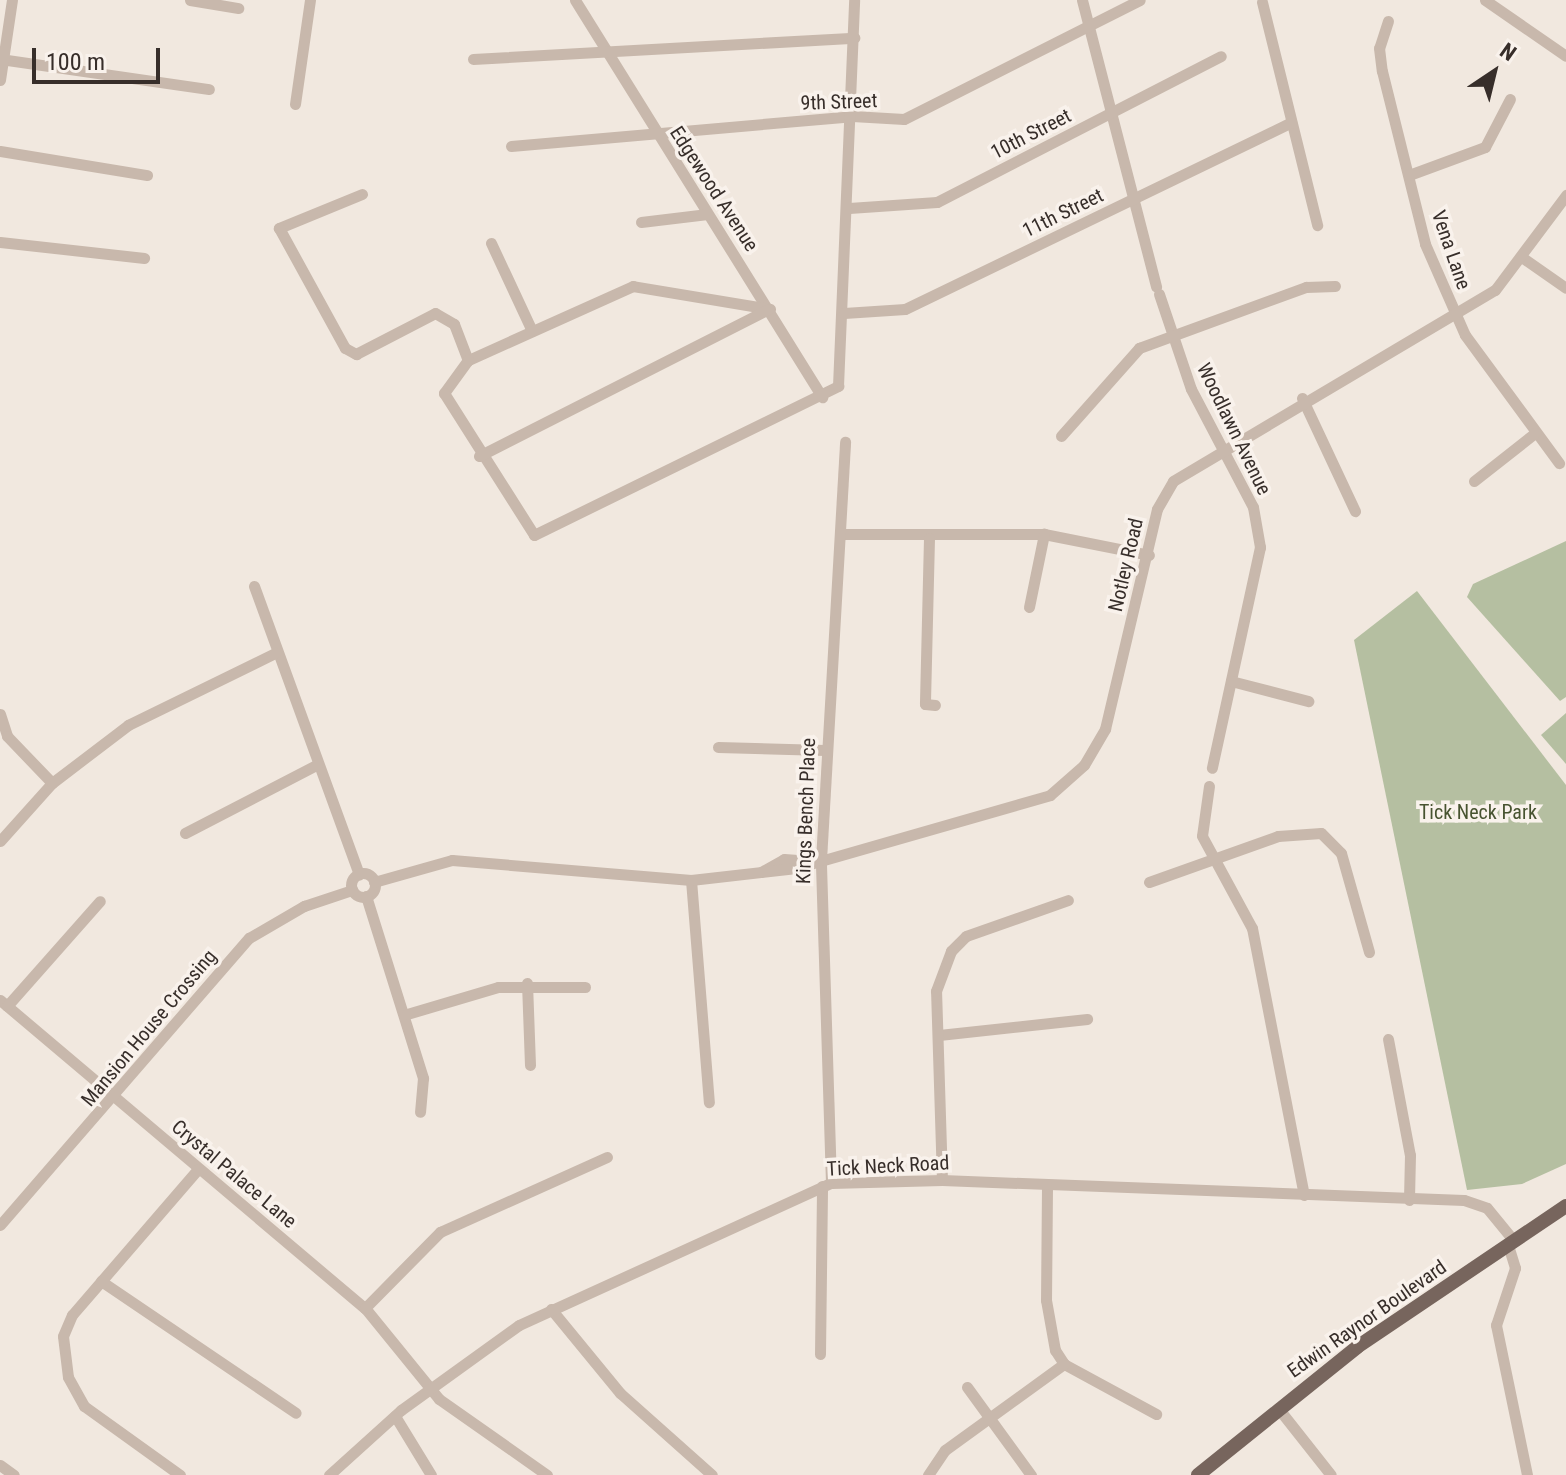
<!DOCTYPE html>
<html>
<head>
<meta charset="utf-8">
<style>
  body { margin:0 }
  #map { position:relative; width:1566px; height:1475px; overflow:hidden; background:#f1e8df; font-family:"Roboto Condensed",sans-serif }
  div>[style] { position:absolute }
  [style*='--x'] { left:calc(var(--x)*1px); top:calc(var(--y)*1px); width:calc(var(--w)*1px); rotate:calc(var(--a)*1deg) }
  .green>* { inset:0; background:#b5bfa1 }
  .minor>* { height:11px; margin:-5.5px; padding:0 5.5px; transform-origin:5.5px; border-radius:5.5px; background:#c8b8ac }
  .minor>.ring { margin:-5.5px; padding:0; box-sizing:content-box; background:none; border:11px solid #c8b8ac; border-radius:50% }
  .major>* { height:14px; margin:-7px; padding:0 7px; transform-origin:7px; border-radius:7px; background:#77655d }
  span { translate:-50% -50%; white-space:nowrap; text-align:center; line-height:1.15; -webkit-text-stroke:7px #f9f2ec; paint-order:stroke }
  .street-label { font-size:20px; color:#372e2a }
  .park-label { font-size:20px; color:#475330 }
  .north { position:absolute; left:1454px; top:32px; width:80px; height:80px; -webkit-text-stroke:6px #f9f2ec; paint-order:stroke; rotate:35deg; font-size:22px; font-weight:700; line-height:32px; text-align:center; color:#372e2a }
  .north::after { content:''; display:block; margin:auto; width:28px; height:36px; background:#372e2a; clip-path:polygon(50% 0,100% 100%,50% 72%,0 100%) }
  .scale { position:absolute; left:32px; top:48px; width:128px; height:36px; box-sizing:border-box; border:4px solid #372e2a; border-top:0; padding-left:10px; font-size:24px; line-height:28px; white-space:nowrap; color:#372e2a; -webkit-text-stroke:6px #f9f2ec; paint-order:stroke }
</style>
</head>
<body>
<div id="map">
  <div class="green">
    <div style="clip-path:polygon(1566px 541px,1566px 697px,1560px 701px,1467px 597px,1473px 584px)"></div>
    <div style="clip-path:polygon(1417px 591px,1566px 785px,1566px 1164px,1522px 1184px,1467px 1190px,1354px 640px)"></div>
    <div style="clip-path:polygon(1566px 713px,1566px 764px,1541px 735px)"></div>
  </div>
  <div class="minor">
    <div style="--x:190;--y:0;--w:49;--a:9.5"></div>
    <div style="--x:575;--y:0;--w:468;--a:58.1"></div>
    <div style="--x:1082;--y:0;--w:296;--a:75.5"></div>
    <div style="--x:1485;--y:0;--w:98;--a:34.7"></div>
    <div style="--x:1262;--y:2;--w:230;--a:76.1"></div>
    <div style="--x:1388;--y:21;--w:28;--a:108"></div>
    <div style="--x:1379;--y:48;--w:23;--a:83"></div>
    <div style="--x:1382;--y:71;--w:178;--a:76"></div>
    <div style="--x:1425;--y:244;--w:99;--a:66.3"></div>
    <div style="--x:1465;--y:335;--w:159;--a:53.7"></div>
    <div style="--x:0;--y:59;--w:211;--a:8.2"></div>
    <div style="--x:473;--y:59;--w:382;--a:-3.2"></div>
    <div style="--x:0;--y:80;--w:81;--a:-81.5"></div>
    <div style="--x:295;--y:104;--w:105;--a:-81.8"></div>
    <div style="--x:511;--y:146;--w:342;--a:-5"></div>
    <div style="--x:852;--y:116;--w:52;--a:3.3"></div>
    <div style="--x:904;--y:119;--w:264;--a:-26.8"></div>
    <div style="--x:0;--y:151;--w:149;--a:9.3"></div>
    <div style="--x:1409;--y:175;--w:81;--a:-20.2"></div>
    <div style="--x:1485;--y:147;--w:54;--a:-62.5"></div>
    <div style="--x:362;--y:194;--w:90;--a:157.7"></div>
    <div style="--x:279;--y:228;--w:137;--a:61.2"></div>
    <div style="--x:345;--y:348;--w:13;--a:29"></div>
    <div style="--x:356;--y:354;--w:89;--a:-27.4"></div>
    <div style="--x:435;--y:313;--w:22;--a:30"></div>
    <div style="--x:454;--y:324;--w:39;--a:69"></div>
    <div style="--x:849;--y:208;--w:88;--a:-3.9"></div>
    <div style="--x:937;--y:202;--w:319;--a:-27.2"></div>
    <div style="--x:641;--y:222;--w:67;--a:-6.8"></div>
    <div style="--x:0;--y:242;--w:145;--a:6.3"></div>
    <div style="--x:491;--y:243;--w:97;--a:65"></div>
    <div style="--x:1523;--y:258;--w:52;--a:34.9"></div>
    <div style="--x:1159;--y:294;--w:100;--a:71.4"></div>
    <div style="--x:1191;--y:389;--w:133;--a:62.3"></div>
    <div style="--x:1253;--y:507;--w:41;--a:80.1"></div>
    <div style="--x:1260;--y:547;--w:226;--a:102.3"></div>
    <div style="--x:770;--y:309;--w:139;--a:-170.5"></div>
    <div style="--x:633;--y:286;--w:181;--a:155.8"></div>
    <div style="--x:468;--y:360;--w:41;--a:126"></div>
    <div style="--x:444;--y:393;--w:168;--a:57.6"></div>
    <div style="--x:534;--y:535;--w:339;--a:-26.1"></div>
    <div style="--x:838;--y:386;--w:386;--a:-87.6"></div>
    <div style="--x:844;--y:313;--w:61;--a:-3.8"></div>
    <div style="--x:905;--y:309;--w:429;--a:-25.8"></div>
    <div style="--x:1302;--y:398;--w:125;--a:64.9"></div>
    <div style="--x:1061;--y:436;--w:118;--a:-48.4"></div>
    <div style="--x:1139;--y:348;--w:178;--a:-20.1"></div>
    <div style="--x:1306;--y:287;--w:29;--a:-2"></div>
    <div style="--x:479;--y:456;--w:325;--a:-26.9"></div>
    <div style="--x:1474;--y:481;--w:78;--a:-38.2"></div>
    <div style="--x:844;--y:534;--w:200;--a:0"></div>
    <div style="--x:1044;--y:534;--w:107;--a:11.3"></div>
    <div style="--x:929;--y:538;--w:166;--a:91.4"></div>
    <div style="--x:925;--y:704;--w:10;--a:6"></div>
    <div style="--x:254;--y:586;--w:307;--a:70"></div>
    <div style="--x:1029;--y:607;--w:75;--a:-78.4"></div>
    <div style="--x:1231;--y:681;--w:80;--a:14.6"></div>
    <div style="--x:0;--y:714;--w:23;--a:72"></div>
    <div style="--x:7;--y:736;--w:65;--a:46.2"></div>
    <div style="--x:718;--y:747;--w:107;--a:1.6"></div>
    <div style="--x:1209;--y:786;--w:50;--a:98"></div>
    <div style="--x:1202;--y:836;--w:105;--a:61.5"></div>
    <div style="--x:1252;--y:928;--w:272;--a:79"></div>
    <div style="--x:185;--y:833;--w:148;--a:-27.4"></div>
    <div style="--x:0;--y:841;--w:78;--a:-48.1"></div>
    <div style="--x:52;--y:783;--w:96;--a:-37.3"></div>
    <div style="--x:128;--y:725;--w:164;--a:-26.1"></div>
    <div style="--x:761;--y:872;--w:26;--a:-29"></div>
    <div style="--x:784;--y:859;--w:27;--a:4"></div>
    <div class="ring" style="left:351px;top:873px;width:13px;height:13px"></div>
    <div style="--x:691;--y:880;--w:223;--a:85.4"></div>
    <div style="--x:374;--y:882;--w:81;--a:-15.8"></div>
    <div style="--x:452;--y:860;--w:240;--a:4.8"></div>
    <div style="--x:691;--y:880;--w:106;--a:-6.5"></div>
    <div style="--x:796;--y:868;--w:264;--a:-16"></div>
    <div style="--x:1050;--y:795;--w:45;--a:-41.4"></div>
    <div style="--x:1084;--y:765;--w:42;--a:-59.7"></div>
    <div style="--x:1105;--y:729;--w:226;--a:-76.7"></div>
    <div style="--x:1157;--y:509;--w:32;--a:-60"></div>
    <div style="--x:1173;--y:481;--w:374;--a:-30.7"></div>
    <div style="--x:1495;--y:290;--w:119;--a:-53.2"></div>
    <div style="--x:1149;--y:882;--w:137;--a:-19.6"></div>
    <div style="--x:1278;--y:836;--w:43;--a:-4"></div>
    <div style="--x:1321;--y:833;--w:28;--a:45"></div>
    <div style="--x:1341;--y:853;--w:103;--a:74.2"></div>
    <div style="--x:366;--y:896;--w:191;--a:72.6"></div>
    <div style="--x:423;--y:1078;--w:34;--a:95"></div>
    <div style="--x:527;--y:983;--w:82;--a:87.9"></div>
    <div style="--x:0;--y:1000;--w:478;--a:40.2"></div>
    <div style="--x:365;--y:1308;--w:117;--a:50.9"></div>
    <div style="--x:439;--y:1399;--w:132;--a:35.1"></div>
    <div style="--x:7;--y:1006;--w:140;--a:-48.5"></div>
    <div style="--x:407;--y:1014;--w:95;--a:-16.5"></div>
    <div style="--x:498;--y:987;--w:87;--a:0"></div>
    <div style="--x:939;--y:1035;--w:149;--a:-6.2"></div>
    <div style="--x:1388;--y:1039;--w:118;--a:79.3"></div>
    <div style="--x:1410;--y:1155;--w:45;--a:91.3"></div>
    <div style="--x:942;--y:1180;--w:189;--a:-91.8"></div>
    <div style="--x:936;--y:991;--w:43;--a:-69.4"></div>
    <div style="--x:951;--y:951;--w:21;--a:-45"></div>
    <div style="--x:966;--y:936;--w:108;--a:-19.4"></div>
    <div style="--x:831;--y:1183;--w:323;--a:-91.8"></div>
    <div style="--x:821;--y:860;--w:419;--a:-86.7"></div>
    <div style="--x:1047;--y:1187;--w:113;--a:90.5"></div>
    <div style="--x:1046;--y:1300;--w:51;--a:79.8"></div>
    <div style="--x:1055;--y:1350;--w:17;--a:57"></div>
    <div style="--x:1064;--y:1364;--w:105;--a:28.5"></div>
    <div style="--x:0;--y:1225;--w:380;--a:-49.1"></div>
    <div style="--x:249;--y:938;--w:64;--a:-30.2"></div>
    <div style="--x:304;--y:906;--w:51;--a:-18.4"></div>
    <div style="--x:1508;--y:1245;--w:24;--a:73"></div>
    <div style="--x:1515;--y:1268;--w:60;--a:108.4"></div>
    <div style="--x:1496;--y:1325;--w:153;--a:78.3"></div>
    <div style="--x:101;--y:1281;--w:235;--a:34.1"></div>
    <div style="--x:365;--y:1308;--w:107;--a:-45.4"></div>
    <div style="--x:440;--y:1232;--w:183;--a:-24.2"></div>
    <div style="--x:551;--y:1309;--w:109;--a:50.6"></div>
    <div style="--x:620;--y:1393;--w:123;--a:41.7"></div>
    <div style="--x:820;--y:1354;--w:168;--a:-89.3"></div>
    <div style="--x:967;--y:1387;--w:109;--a:54"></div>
    <div style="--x:1278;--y:1408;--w:85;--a:51.7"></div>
    <div style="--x:395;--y:1416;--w:69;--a:58.6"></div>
    <div style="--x:0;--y:1465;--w:17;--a:36"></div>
    <div style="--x:180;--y:1475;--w:118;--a:-144.3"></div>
    <div style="--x:84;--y:1406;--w:33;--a:-119"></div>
    <div style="--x:68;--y:1377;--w:41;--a:-97"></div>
    <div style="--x:63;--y:1336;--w:23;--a:-67"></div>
    <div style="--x:72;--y:1315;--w:193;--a:-49.2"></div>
    <div style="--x:329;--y:1475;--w:97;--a:-42.1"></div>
    <div style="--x:401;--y:1410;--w:145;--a:-35.8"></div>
    <div style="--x:519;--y:1325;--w:343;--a:-24.5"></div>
    <div style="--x:831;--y:1183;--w:111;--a:-1.5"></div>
    <div style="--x:942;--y:1180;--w:522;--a:2.19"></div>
    <div style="--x:1464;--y:1200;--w:24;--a:19"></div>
    <div style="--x:1487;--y:1208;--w:43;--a:50.7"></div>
    <div style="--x:928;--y:1475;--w:30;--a:-56"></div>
    <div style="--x:945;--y:1450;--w:147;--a:-35.9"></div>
  </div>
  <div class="major">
    <div style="--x:1198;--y:1475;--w:204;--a:-38.8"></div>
    <div style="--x:1357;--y:1347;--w:252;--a:-34"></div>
  </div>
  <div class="street-label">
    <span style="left:839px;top:102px;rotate:-2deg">9th Street</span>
    <span style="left:1031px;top:134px;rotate:-27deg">10th Street</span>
    <span style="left:714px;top:189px;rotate:57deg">Edgewood Avenue</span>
    <span style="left:1063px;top:213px;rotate:-26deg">11th Street</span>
    <span style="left:1451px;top:250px;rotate:71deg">Vena Lane</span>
    <span style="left:1234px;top:429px;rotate:64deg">Woodlawn Avenue</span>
    <span style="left:1126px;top:565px;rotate:-77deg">Notley Road</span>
    <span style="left:806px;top:811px;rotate:-88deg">Kings Bench Place</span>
    <span style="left:149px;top:1028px;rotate:-50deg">Mansion House Crossing</span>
    <span style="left:888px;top:1166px;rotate:-3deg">Tick Neck Road</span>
    <span style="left:234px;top:1174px;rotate:40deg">Crystal Palace Lane</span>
    <span style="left:1367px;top:1319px;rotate:-35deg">Edwin Raynor Boulevard</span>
  </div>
  <div class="park-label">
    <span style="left:1478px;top:812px">Tick Neck Park</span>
  </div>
  <div class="north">N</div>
  <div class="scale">100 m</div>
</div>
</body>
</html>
